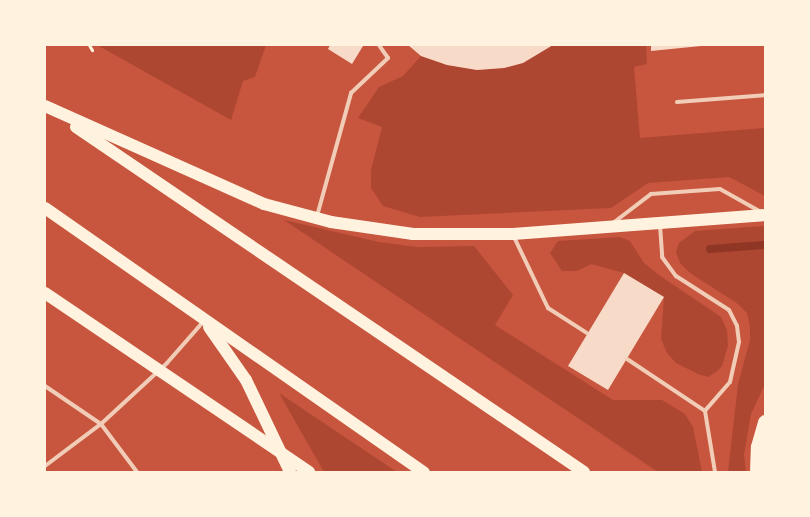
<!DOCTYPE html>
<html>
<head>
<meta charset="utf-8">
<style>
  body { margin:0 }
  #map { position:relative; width:810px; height:517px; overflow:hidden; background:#c8553d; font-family:Bitter,serif }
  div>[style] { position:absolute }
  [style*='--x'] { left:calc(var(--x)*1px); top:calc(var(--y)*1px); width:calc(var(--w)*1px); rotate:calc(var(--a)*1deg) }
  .green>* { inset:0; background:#ae4732 }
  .stream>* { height:8px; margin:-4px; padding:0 4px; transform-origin:4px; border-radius:4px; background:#8f3625 }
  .building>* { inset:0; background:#f7dbc8 }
  .path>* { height:3px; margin:-1.5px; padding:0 1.5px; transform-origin:1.5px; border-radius:1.5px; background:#fff3e0 }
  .service>* { height:4px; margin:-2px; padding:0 2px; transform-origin:2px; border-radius:2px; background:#f1ccb7 }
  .primary>* { height:12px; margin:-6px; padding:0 6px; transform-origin:6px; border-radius:6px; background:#fff3e0 }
  .trunk>* { height:14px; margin:-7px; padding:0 7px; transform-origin:7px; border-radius:7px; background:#fff3e0 }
  span { translate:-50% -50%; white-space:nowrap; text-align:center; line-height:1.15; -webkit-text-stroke:5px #fff3e0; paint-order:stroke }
  .frame { position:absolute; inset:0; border:46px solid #fff3e0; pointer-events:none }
</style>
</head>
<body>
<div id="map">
  <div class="green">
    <div style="clip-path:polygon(97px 45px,266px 45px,255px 77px,243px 81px,231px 120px)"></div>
    <div style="clip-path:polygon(553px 45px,646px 45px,647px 64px,634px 67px,640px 138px,765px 128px,765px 196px,729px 177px,648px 183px,611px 208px,420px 217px,383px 206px,371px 188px,371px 170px,382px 127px,358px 118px,379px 87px,403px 76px,421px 56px,447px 65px,477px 70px,504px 68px,523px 63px)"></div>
    <div style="clip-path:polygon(284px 220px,379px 242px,417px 247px,474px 246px,513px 295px,495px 325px,613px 400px,662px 400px,685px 414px,693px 427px,702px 472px,658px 472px)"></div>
    <div style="clip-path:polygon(765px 226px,765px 384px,751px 414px,744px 455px,746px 472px,728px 472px,738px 384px,750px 340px,750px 326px,747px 313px,738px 304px,690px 273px,680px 263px,676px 252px,679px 243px,695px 231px)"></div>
    <div style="clip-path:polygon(620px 237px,630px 241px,644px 263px,659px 275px,721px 317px,727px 330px,728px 346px,722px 366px,716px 372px,708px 377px,698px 374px,676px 363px,667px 353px,661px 339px,664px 297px,624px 273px,591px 264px,577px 271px,562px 271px,550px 253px,558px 241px)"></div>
    <div style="clip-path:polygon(279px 393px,397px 472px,324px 472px)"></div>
  </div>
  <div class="stream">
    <div style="--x:710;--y:249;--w:55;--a:-4.2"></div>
  </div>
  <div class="building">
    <div style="clip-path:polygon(330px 45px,362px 45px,363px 46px,352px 64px,328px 49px)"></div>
    <div style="clip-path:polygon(408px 45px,553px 45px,523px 63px,504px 68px,477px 70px,447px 65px,421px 56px)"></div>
    <div style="clip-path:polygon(651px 45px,700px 45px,701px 46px,651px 51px)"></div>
    <div style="clip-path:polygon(624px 273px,664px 297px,608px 390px,568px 366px)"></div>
  </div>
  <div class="path">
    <div style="--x:89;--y:45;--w:6;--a:59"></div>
  </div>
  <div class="service">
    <div style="--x:677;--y:102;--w:88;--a:-4.5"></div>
    <div style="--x:317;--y:216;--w:128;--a:-74.5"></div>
    <div style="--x:351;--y:93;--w:51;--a:-43.4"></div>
    <div style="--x:388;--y:58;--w:16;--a:-125"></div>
    <div style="--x:613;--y:223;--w:48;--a:-37.3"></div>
    <div style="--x:651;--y:194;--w:69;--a:-4.1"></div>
    <div style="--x:720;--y:189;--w:47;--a:29.3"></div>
    <div style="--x:660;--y:225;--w:32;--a:86"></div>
    <div style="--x:662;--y:257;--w:24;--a:54"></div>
    <div style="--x:676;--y:276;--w:63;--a:32.7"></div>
    <div style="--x:729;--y:310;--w:18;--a:63"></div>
    <div style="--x:737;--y:326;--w:16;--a:83"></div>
    <div style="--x:739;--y:342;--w:41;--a:102.7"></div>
    <div style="--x:730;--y:382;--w:38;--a:131"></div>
    <div style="--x:514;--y:237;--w:79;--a:64.4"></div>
    <div style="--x:548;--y:308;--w:46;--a:32.7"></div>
    <div style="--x:627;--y:359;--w:94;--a:33.7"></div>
    <div style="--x:705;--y:411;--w:62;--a:80.7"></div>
    <div style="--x:45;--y:386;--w:68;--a:34.2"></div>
    <div style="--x:101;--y:424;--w:60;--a:53.1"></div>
    <div style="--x:45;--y:466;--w:70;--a:-36.9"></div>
    <div style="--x:101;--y:424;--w:90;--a:-42.7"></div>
    <div style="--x:167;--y:363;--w:55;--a:-48.7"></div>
  </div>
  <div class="primary">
    <div style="--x:45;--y:106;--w:240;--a:24.1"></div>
    <div style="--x:264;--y:204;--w:69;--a:15"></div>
    <div style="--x:331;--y:222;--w:83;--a:8.3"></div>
    <div style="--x:413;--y:234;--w:100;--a:0"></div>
    <div style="--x:513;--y:234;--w:253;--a:-4.3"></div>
    <div style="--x:76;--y:127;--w:614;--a:34.18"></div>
    <div style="--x:45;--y:208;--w:462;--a:34.9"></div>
    <div style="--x:45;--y:293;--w:319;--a:34.1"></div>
    <div style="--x:209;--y:327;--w:65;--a:55.1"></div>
    <div style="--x:246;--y:380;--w:102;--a:64.4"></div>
  </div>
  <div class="trunk">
    <div style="--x:757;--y:472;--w:25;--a:-88"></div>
    <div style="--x:758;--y:447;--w:26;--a:-74"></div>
  </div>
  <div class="frame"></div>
</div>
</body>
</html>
